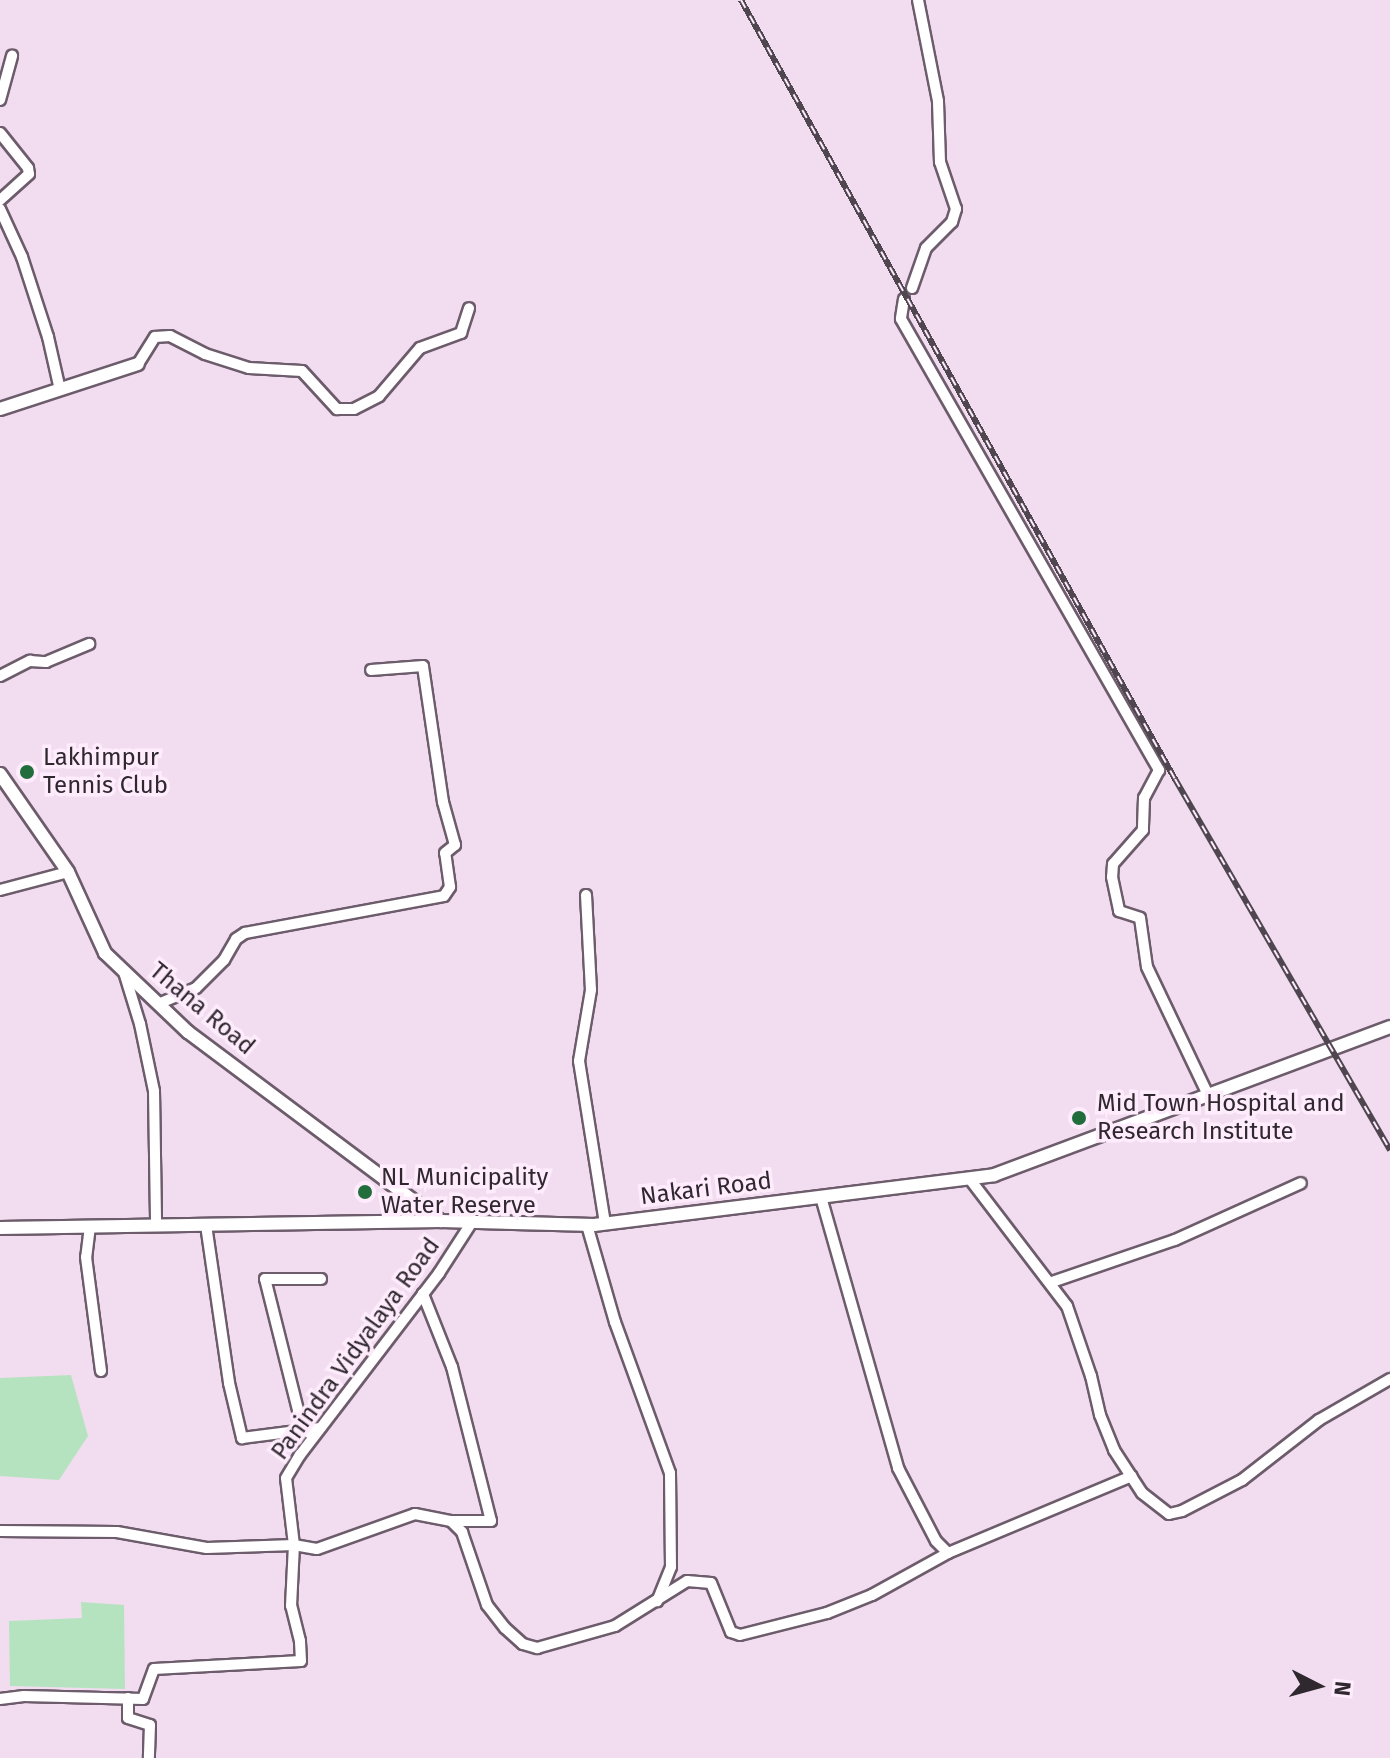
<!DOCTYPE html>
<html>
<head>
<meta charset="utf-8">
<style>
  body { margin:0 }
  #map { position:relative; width:1390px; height:1758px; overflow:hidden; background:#f1ddef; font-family:"Fira Sans",sans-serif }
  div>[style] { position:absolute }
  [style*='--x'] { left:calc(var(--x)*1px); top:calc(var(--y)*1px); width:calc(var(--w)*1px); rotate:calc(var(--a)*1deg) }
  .green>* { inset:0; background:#b6e3bf }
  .roads { filter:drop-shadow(2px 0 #6d5c6b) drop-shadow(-2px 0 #6d5c6b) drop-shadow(0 2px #6d5c6b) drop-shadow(0 -2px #6d5c6b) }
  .minor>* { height:10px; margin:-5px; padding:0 5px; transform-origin:5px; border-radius:5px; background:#fff }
  .tertiary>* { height:12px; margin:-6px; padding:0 6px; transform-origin:6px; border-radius:6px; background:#fff }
  .rail>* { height:6px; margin-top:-3px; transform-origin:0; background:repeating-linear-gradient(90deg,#feebfc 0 9px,#4f464f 0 18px); box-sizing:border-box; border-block:2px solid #4f464f }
  .dots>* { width:22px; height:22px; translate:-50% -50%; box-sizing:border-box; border:4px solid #feebfc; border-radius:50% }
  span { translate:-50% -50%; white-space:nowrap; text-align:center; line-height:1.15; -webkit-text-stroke:7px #feebfc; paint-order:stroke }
  .poi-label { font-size:24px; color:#2f282f }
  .left { translate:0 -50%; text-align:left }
  .street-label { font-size:24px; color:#2f282f }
  .north { position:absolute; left:1278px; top:1646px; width:80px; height:80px; -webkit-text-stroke:6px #feebfc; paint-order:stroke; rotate:96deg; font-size:22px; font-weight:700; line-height:32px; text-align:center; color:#2f282f }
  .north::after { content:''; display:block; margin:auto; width:28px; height:36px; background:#2f282f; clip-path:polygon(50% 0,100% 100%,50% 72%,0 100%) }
</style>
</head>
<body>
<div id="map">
  <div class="green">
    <div style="clip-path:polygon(71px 1375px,88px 1436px,59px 1480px,0 1476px,0 1378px)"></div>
    <div style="clip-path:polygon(81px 1602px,124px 1605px,125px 1689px,10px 1686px,9px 1621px,82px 1618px)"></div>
  </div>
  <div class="roads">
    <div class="minor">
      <div style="--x:0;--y:100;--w:46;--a:-74.7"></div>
      <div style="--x:0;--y:133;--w:45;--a:51.3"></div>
      <div style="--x:28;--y:168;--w:6;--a:81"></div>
      <div style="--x:29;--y:174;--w:39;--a:138"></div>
      <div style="--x:0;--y:209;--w:53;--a:65.4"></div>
      <div style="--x:22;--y:257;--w:84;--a:72"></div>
      <div style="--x:48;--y:337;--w:54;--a:77.2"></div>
      <div style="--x:912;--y:288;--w:42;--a:-70.7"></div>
      <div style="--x:926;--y:248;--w:37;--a:-45"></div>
      <div style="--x:952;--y:222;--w:14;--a:-73"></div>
      <div style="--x:956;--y:209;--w:50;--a:-108.8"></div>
      <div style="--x:940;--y:162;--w:61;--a:-91.9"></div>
      <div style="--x:938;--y:101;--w:103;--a:-101.2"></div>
      <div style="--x:904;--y:299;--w:20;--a:99"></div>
      <div style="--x:901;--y:319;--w:520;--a:60.23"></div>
      <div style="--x:1159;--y:770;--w:32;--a:118"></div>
      <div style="--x:1144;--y:798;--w:32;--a:92"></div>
      <div style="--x:1143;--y:830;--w:45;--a:131.4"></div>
      <div style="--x:1113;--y:864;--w:13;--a:94"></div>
      <div style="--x:1112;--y:877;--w:35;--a:78"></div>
      <div style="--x:1119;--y:911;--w:22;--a:18"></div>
      <div style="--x:1140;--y:918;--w:49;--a:81.9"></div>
      <div style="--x:1147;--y:967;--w:142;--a:64.5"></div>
      <div style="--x:138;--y:364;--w:32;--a:-58"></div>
      <div style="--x:155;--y:337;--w:15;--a:-4"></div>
      <div style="--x:170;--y:336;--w:39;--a:27"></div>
      <div style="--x:205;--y:354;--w:46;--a:17.7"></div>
      <div style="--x:249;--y:368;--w:53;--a:3.2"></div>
      <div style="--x:302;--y:371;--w:52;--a:47.4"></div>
      <div style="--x:337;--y:409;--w:17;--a:0"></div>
      <div style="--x:354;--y:409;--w:28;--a:-27"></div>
      <div style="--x:379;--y:396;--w:63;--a:-49.5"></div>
      <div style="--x:420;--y:348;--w:44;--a:-20.1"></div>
      <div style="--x:461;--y:333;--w:26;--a:-72"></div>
      <div style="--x:0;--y:676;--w:34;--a:-27"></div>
      <div style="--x:30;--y:661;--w:16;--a:4"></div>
      <div style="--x:46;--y:662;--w:47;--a:-22.7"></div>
      <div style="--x:0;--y:890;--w:70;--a:-14.8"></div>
      <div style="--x:586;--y:895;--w:95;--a:87"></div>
      <div style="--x:591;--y:990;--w:72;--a:99.6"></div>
      <div style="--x:579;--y:1061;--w:165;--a:80.9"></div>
      <div style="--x:124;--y:972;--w:54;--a:72.9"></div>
      <div style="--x:140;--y:1024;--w:68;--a:78.2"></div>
      <div style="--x:154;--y:1091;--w:134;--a:89.1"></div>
      <div style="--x:158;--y:1004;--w:41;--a:-22.8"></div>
      <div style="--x:196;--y:988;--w:40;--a:-45"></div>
      <div style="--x:224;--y:960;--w:24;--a:-60"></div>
      <div style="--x:236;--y:939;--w:11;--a:-34"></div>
      <div style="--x:245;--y:933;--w:202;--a:-10.5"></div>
      <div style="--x:444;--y:896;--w:11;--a:-56"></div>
      <div style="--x:450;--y:887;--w:34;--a:-98"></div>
      <div style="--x:445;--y:853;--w:13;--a:-39"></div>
      <div style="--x:455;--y:845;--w:45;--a:-105.6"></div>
      <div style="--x:443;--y:802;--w:137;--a:-98.4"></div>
      <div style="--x:423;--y:666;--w:52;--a:175.6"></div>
      <div style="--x:969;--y:1178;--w:161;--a:52.6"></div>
      <div style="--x:1067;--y:1306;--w:74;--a:71.1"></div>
      <div style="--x:1091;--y:1376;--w:40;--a:77"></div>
      <div style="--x:1100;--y:1415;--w:38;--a:68"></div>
      <div style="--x:1114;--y:1450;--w:51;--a:56.9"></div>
      <div style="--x:1142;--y:1493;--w:34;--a:38"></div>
      <div style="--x:1169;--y:1514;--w:13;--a:-13"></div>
      <div style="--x:1182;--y:1511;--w:68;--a:-27.3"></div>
      <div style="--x:1242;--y:1480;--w:98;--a:-37.9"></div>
      <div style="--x:1319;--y:1420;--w:82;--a:-30"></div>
      <div style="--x:821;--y:1197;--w:282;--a:74.1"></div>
      <div style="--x:898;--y:1468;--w:82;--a:62.5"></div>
      <div style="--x:936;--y:1541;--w:17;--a:45"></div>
      <div style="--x:948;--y:1553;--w:199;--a:-22.7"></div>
      <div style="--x:206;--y:1225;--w:160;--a:81.7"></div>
      <div style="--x:229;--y:1383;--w:57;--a:76.7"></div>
      <div style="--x:242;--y:1438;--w:79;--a:-7.3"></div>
      <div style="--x:587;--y:1225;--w:101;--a:73.9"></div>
      <div style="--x:615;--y:1322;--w:161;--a:70"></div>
      <div style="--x:670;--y:1473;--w:94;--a:89.4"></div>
      <div style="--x:671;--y:1567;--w:37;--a:112"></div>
      <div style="--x:90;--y:1226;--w:31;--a:97"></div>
      <div style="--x:86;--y:1257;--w:115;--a:82.5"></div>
      <div style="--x:1052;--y:1282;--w:130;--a:-18.9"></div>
      <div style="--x:1175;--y:1240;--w:138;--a:-24.3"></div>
      <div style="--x:309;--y:1433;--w:25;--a:-116"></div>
      <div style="--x:298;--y:1410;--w:135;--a:-104.1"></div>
      <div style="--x:265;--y:1279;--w:56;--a:0"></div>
      <div style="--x:451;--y:1521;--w:16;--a:45"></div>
      <div style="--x:462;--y:1532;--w:77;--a:71.1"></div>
      <div style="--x:487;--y:1605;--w:29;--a:52"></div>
      <div style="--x:505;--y:1628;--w:24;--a:42"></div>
      <div style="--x:523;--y:1644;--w:15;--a:16"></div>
      <div style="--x:537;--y:1648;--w:81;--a:-15.8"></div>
      <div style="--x:615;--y:1626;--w:85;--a:-32"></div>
      <div style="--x:687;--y:1581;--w:24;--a:5"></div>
      <div style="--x:711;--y:1583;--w:53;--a:67.8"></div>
      <div style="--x:731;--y:1632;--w:9;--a:18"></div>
      <div style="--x:740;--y:1635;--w:90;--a:-14.2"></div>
      <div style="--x:827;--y:1613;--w:48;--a:-21.8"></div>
      <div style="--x:872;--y:1595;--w:87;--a:-28.9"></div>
      <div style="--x:0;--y:1531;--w:117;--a:0.5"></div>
      <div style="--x:117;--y:1532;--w:91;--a:10.1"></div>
      <div style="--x:207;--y:1548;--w:87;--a:-2"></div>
      <div style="--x:294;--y:1545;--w:67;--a:-96.8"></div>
      <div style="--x:286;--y:1478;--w:27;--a:-59"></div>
      <div style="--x:300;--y:1455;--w:229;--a:-52.6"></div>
      <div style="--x:439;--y:1273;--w:61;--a:-57.1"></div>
      <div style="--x:128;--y:1698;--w:20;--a:90"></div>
      <div style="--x:128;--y:1718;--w:23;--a:18"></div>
      <div style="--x:150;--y:1725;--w:33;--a:92"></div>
      <div style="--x:0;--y:1699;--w:24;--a:-7"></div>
      <div style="--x:24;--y:1696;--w:119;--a:1.4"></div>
      <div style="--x:143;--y:1699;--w:32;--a:-70"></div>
      <div style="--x:154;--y:1669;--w:147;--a:-3.1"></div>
      <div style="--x:301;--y:1661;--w:20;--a:-93"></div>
      <div style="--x:300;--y:1641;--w:36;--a:-104"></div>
      <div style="--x:291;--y:1606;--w:61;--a:-87.2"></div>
      <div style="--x:294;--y:1545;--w:23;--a:10"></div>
      <div style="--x:317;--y:1549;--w:104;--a:-19.7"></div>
      <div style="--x:415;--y:1514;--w:37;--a:11"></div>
      <div style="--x:451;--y:1521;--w:40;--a:0"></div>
      <div style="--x:491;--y:1521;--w:159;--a:-104.2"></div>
      <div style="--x:452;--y:1367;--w:79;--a:-111.7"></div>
    </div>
    <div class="tertiary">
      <div style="--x:0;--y:409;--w:145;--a:-18.1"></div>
      <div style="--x:0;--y:774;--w:119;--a:55.2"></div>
      <div style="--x:68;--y:872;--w:89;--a:65.4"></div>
      <div style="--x:105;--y:953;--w:115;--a:43.6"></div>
      <div style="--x:188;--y:1032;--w:316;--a:36.8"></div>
      <div style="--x:392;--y:1221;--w:30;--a:-69"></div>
      <div style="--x:0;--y:1228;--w:441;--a:-0.9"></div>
      <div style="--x:441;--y:1221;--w:153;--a:1.5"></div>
      <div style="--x:594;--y:1225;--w:403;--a:-7.1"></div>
      <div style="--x:994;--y:1175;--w:423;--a:-20.5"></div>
    </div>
  </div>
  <div class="rail">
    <div style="--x:741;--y:0;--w:892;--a:60.88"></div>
    <div style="--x:1175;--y:779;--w:429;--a:59.9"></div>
  </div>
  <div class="dots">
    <div style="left:27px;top:772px;background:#226d3c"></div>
    <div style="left:1079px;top:1118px;background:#226d3c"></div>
    <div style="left:365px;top:1192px;background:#226d3c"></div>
  </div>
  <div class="poi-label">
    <span class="left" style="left:43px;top:772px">Lakhimpur<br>Tennis Club</span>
    <span class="left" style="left:1097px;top:1118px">Mid Town Hospital and<br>Research Institute</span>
    <span class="left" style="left:381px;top:1192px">NL Municipality<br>Water Reserve</span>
  </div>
  <div class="street-label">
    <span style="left:202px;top:1009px;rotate:40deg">Thana Road</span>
    <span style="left:706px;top:1189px;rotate:-7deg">Nakari Road</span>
    <span style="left:356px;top:1349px;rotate:-54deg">Panindra Vidyalaya Road</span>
  </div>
  <div class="north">N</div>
</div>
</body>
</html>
